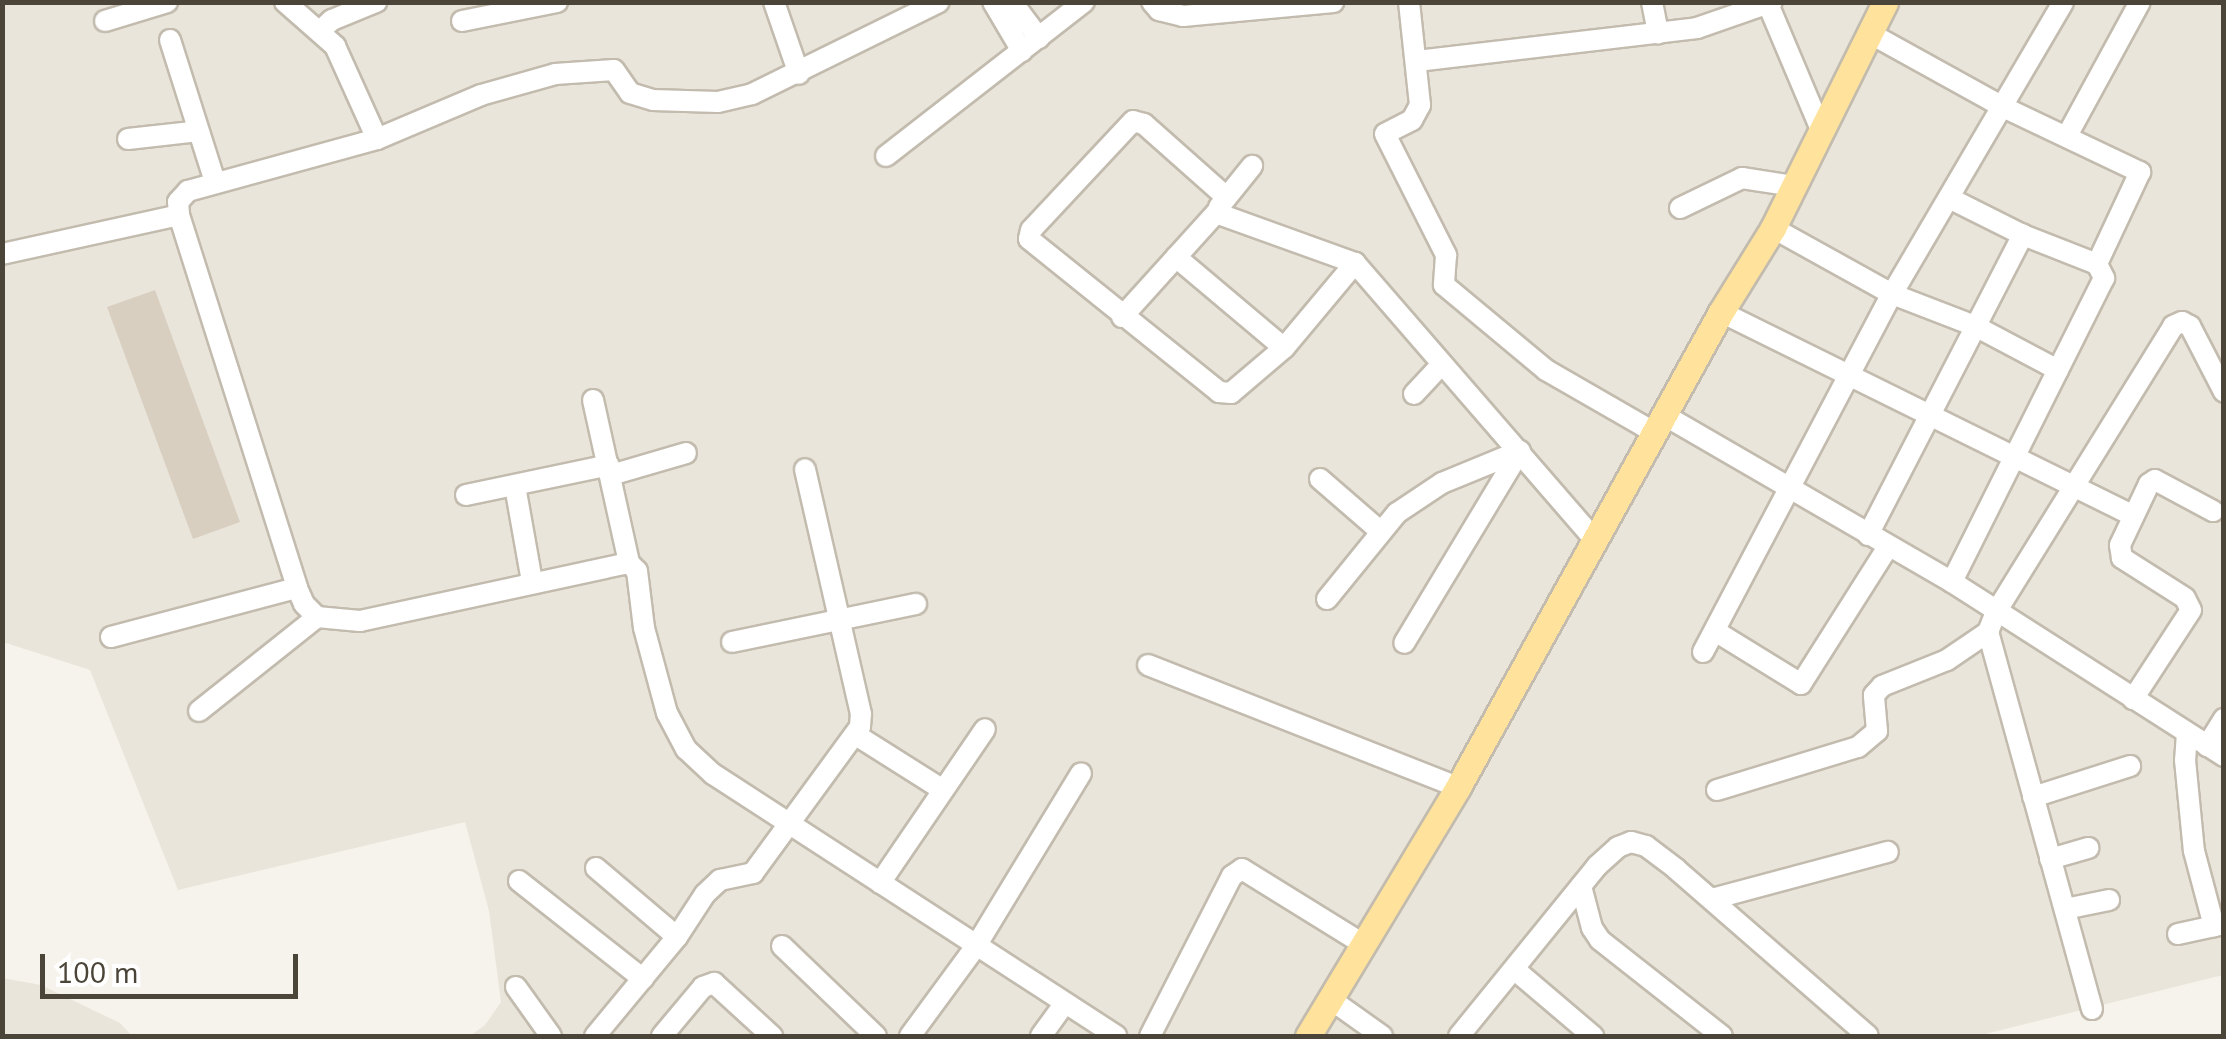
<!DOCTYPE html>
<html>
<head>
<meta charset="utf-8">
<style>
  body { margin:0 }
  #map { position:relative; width:2226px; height:1039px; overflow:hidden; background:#f6f3ec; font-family:"PT Sans",sans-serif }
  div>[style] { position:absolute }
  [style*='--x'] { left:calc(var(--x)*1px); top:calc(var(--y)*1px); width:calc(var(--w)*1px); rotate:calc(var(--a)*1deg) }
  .residential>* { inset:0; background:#eae5da }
  .building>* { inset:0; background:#d8cfc1 }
  .roads { filter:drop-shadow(2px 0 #c2bbae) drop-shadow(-2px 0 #c2bbae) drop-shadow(0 2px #c2bbae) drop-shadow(0 -2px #c2bbae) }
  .minor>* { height:20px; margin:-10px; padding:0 10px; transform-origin:10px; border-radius:10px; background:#fff }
  .major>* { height:25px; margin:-12.5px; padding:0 12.5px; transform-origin:12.5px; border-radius:12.5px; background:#ffe39c }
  span { translate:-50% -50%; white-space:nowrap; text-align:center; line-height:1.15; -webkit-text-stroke:8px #fff; paint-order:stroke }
  .frame { position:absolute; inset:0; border:5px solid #4b4439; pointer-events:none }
  .scale { position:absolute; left:40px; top:954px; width:258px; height:45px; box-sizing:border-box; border:5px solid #4b4439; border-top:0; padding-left:12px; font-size:30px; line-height:35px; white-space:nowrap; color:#4b4439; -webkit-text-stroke:8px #fff; paint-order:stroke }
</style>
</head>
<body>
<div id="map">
  <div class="residential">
    <div style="clip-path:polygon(3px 3px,2223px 3px,2223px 975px,1977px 1036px,470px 1036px,485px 1025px,501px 1002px,489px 911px,465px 822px,178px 890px,90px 670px,3px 642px)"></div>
    <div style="clip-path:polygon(2px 978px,41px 985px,120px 1023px,132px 1036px,3px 1036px)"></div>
  </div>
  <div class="building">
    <div style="clip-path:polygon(155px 290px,240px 522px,193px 539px,107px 307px)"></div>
  </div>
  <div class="roads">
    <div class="minor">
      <div style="--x:285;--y:2;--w:67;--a:41.3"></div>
      <div style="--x:335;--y:46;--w:102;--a:65.7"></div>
      <div style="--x:774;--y:2;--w:76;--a:70.9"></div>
      <div style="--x:993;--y:2;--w:57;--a:59.4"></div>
      <div style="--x:1012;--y:2;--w:45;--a:53.1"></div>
      <div style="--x:1152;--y:2;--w:11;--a:49"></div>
      <div style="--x:1159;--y:10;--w:25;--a:14"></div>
      <div style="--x:1183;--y:16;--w:151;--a:-5.3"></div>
      <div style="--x:1409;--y:2;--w:104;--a:83.9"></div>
      <div style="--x:1420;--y:105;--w:17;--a:118"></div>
      <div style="--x:1412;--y:120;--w:30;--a:153"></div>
      <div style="--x:1385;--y:134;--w:136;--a:63.2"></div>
      <div style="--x:1446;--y:255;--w:30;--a:94"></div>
      <div style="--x:1444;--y:285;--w:133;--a:39.8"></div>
      <div style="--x:1546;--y:370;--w:125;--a:29.9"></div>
      <div style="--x:1652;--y:2;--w:32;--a:79"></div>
      <div style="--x:1768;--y:4;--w:139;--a:67.1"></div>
      <div style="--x:105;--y:21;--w:65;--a:-17"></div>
      <div style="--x:462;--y:21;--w:97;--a:-11.3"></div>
      <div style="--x:320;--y:31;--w:16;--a:-43"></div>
      <div style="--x:332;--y:20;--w:48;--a:-22.2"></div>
      <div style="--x:1873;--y:35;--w:149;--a:29"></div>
      <div style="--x:2003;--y:107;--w:152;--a:25.4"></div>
      <div style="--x:2140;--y:172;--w:102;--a:115.1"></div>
      <div style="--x:170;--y:40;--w:149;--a:72.4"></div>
      <div style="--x:1417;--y:61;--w:282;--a:-6.7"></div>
      <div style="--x:1697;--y:28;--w:79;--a:-19.1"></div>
      <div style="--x:2068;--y:134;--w:150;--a:-61.4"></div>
      <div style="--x:128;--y:139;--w:71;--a:-6.4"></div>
      <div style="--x:886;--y:156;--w:251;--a:-37.9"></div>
      <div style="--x:1224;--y:195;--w:107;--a:-138.4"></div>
      <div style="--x:1144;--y:124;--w:11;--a:-165"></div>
      <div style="--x:1133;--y:121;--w:149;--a:133.1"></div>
      <div style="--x:1031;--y:230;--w:9;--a:103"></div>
      <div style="--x:1029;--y:239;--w:244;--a:38.8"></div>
      <div style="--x:1219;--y:392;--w:12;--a:5"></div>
      <div style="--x:1231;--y:393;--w:70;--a:-40.3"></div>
      <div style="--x:1284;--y:348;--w:111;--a:-50.1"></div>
      <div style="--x:1949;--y:198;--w:83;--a:26.6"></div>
      <div style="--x:2023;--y:235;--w:79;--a:21.4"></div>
      <div style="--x:2097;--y:264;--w:16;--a:63"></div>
      <div style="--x:2104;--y:278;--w:340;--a:116.6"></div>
      <div style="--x:1219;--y:207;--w:53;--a:-51.2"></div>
      <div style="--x:1680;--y:208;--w:69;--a:-25.8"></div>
      <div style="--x:1742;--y:178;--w:53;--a:8.7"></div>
      <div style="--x:179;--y:215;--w:13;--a:-94"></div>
      <div style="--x:178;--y:202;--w:15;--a:-48"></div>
      <div style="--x:188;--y:191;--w:196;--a:-15.4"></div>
      <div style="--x:377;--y:139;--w:113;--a:-22.9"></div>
      <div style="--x:481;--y:95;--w:77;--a:-15.8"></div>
      <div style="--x:555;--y:74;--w:59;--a:-3.9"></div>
      <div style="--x:614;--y:70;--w:28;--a:55"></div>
      <div style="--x:630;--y:93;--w:24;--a:17"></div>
      <div style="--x:653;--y:100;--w:65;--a:1.8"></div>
      <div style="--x:718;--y:102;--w:35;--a:-13"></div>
      <div style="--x:752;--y:94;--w:208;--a:-26.2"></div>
      <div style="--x:1773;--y:228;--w:136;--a:29"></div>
      <div style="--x:1892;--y:294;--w:89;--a:21.1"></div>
      <div style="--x:1975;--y:326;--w:94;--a:27.9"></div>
      <div style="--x:2;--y:254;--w:181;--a:-12.4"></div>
      <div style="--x:179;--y:215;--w:391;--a:72.4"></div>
      <div style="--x:297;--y:588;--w:17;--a:66"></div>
      <div style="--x:304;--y:604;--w:18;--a:45"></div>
      <div style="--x:317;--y:617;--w:43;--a:5.3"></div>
      <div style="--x:360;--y:621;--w:275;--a:-12.2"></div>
      <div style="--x:629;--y:563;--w:11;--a:45"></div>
      <div style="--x:637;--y:571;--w:57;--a:83"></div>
      <div style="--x:644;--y:628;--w:88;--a:74.9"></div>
      <div style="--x:667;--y:713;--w:41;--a:62.2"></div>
      <div style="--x:686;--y:749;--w:37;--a:43"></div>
      <div style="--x:713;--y:774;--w:481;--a:33"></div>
      <div style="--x:1176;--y:257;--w:141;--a:40.1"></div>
      <div style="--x:1721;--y:312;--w:460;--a:26.3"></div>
      <div style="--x:1122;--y:317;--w:140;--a:-47.9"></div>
      <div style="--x:1216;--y:213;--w:148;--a:19.8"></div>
      <div style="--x:1355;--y:263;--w:368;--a:49.1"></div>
      <div style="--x:1414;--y:394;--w:41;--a:-47"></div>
      <div style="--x:593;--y:400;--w:167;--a:77.5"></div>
      <div style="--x:1664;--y:415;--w:333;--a:30.1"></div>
      <div style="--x:1952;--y:582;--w:323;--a:32.6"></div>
      <div style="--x:611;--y:475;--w:78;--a:-16.3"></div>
      <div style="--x:1320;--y:479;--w:79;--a:40.9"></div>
      <div style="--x:515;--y:486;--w:97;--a:79.9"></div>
      <div style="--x:466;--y:495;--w:146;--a:-11.8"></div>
      <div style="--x:1868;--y:535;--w:338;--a:-62.7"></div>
      <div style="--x:1327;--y:599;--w:111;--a:-50.9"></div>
      <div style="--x:1397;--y:513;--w:54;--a:-33.7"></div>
      <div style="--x:1442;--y:483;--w:84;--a:-22.3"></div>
      <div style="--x:1520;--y:451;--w:224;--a:121.1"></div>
      <div style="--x:1715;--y:631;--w:101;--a:31.6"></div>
      <div style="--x:1801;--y:684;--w:162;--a:-57.6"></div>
      <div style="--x:111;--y:637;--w:192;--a:-14.8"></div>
      <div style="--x:732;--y:642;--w:188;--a:-11.7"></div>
      <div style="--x:1703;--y:652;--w:405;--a:-62.2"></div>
      <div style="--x:1892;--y:294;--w:338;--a:-59.6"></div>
      <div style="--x:1148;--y:665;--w:333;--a:21.5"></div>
      <div style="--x:2133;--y:699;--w:106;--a:-56.9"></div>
      <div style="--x:2191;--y:610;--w:13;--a:-117"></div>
      <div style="--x:2185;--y:598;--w:75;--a:-147.6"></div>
      <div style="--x:2122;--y:558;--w:13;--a:-99"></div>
      <div style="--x:2120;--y:545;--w:68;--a:-64.6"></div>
      <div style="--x:2149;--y:484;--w:7;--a:-34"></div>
      <div style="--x:2155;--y:480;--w:66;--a:28.1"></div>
      <div style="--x:199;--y:711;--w:151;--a:-38.5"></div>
      <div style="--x:2187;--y:733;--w:27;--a:94"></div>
      <div style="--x:2185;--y:760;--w:91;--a:84.4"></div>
      <div style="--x:2194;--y:851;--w:78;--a:75.1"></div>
      <div style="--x:856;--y:735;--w:103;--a:32.3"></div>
      <div style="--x:2207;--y:746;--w:32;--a:-58"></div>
      <div style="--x:1717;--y:790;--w:147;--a:-17"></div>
      <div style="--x:1858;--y:747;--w:25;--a:-40"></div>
      <div style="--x:1877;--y:731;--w:36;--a:-95"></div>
      <div style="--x:1874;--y:695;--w:12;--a:-48"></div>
      <div style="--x:1882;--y:686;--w:70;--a:-21.8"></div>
      <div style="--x:1947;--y:660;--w:50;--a:-34.3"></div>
      <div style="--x:2033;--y:797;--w:102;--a:-17.7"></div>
      <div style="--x:2050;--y:859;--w:40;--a:-16"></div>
      <div style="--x:596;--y:868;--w:106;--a:40.4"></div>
      <div style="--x:519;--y:881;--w:158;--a:38.3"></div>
      <div style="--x:880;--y:883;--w:186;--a:-55.7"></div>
      <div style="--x:1581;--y:886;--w:43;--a:75.3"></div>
      <div style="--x:1592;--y:928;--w:14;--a:56"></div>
      <div style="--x:1600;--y:940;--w:155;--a:38.2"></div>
      <div style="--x:1712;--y:899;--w:182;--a:-15"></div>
      <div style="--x:2065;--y:909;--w:45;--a:-11.6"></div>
      <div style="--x:2178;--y:934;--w:47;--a:-12.3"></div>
      <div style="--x:782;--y:946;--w:130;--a:43.8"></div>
      <div style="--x:1514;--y:969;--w:104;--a:40.3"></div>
      <div style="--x:516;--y:987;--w:60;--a:54.5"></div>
      <div style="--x:1330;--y:999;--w:64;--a:35.4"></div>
      <div style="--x:2092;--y:1009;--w:391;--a:-105.4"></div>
      <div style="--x:1988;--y:632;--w:22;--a:-68"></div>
      <div style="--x:1996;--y:612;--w:336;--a:-58.2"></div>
      <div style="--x:2173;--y:326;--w:10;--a:-24"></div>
      <div style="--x:2182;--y:322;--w:9;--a:27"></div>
      <div style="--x:2190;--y:326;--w:74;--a:62.7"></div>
      <div style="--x:595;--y:1036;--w:129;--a:-50.4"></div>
      <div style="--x:677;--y:937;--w:51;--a:-56.9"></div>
      <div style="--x:705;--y:894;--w:21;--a:-43"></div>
      <div style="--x:720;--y:880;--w:34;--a:-12"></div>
      <div style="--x:753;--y:873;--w:181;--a:-53.8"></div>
      <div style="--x:860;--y:727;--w:13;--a:-86"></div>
      <div style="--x:861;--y:714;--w:251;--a:-102.9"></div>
      <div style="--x:662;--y:1036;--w:64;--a:-50.1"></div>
      <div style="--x:703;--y:987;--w:12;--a:-20"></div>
      <div style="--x:714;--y:983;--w:79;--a:42.4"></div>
      <div style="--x:910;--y:1036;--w:112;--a:-53.7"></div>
      <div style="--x:976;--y:946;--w:202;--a:-58.7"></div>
      <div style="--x:1041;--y:1036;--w:39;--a:-54"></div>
      <div style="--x:1150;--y:1036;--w:180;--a:-62.9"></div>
      <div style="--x:1232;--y:876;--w:12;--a:-35"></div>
      <div style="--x:1242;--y:869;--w:142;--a:31.8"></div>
      <div style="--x:1459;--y:1036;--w:219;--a:-50.9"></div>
      <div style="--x:1597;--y:866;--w:28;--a:-42"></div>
      <div style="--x:1618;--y:847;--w:14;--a:-21"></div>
      <div style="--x:1631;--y:842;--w:16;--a:15"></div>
      <div style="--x:1646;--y:846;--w:38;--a:37"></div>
      <div style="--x:1676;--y:869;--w:254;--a:41"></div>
    </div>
    <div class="major">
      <div style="--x:1308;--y:1036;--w:291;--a:-58.9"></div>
      <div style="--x:1458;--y:787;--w:543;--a:-61.03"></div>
      <div style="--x:1721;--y:312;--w:99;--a:-58.2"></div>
      <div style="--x:1773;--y:228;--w:252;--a:-63.6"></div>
    </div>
  </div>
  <div class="frame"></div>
  <div class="scale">100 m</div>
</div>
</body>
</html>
